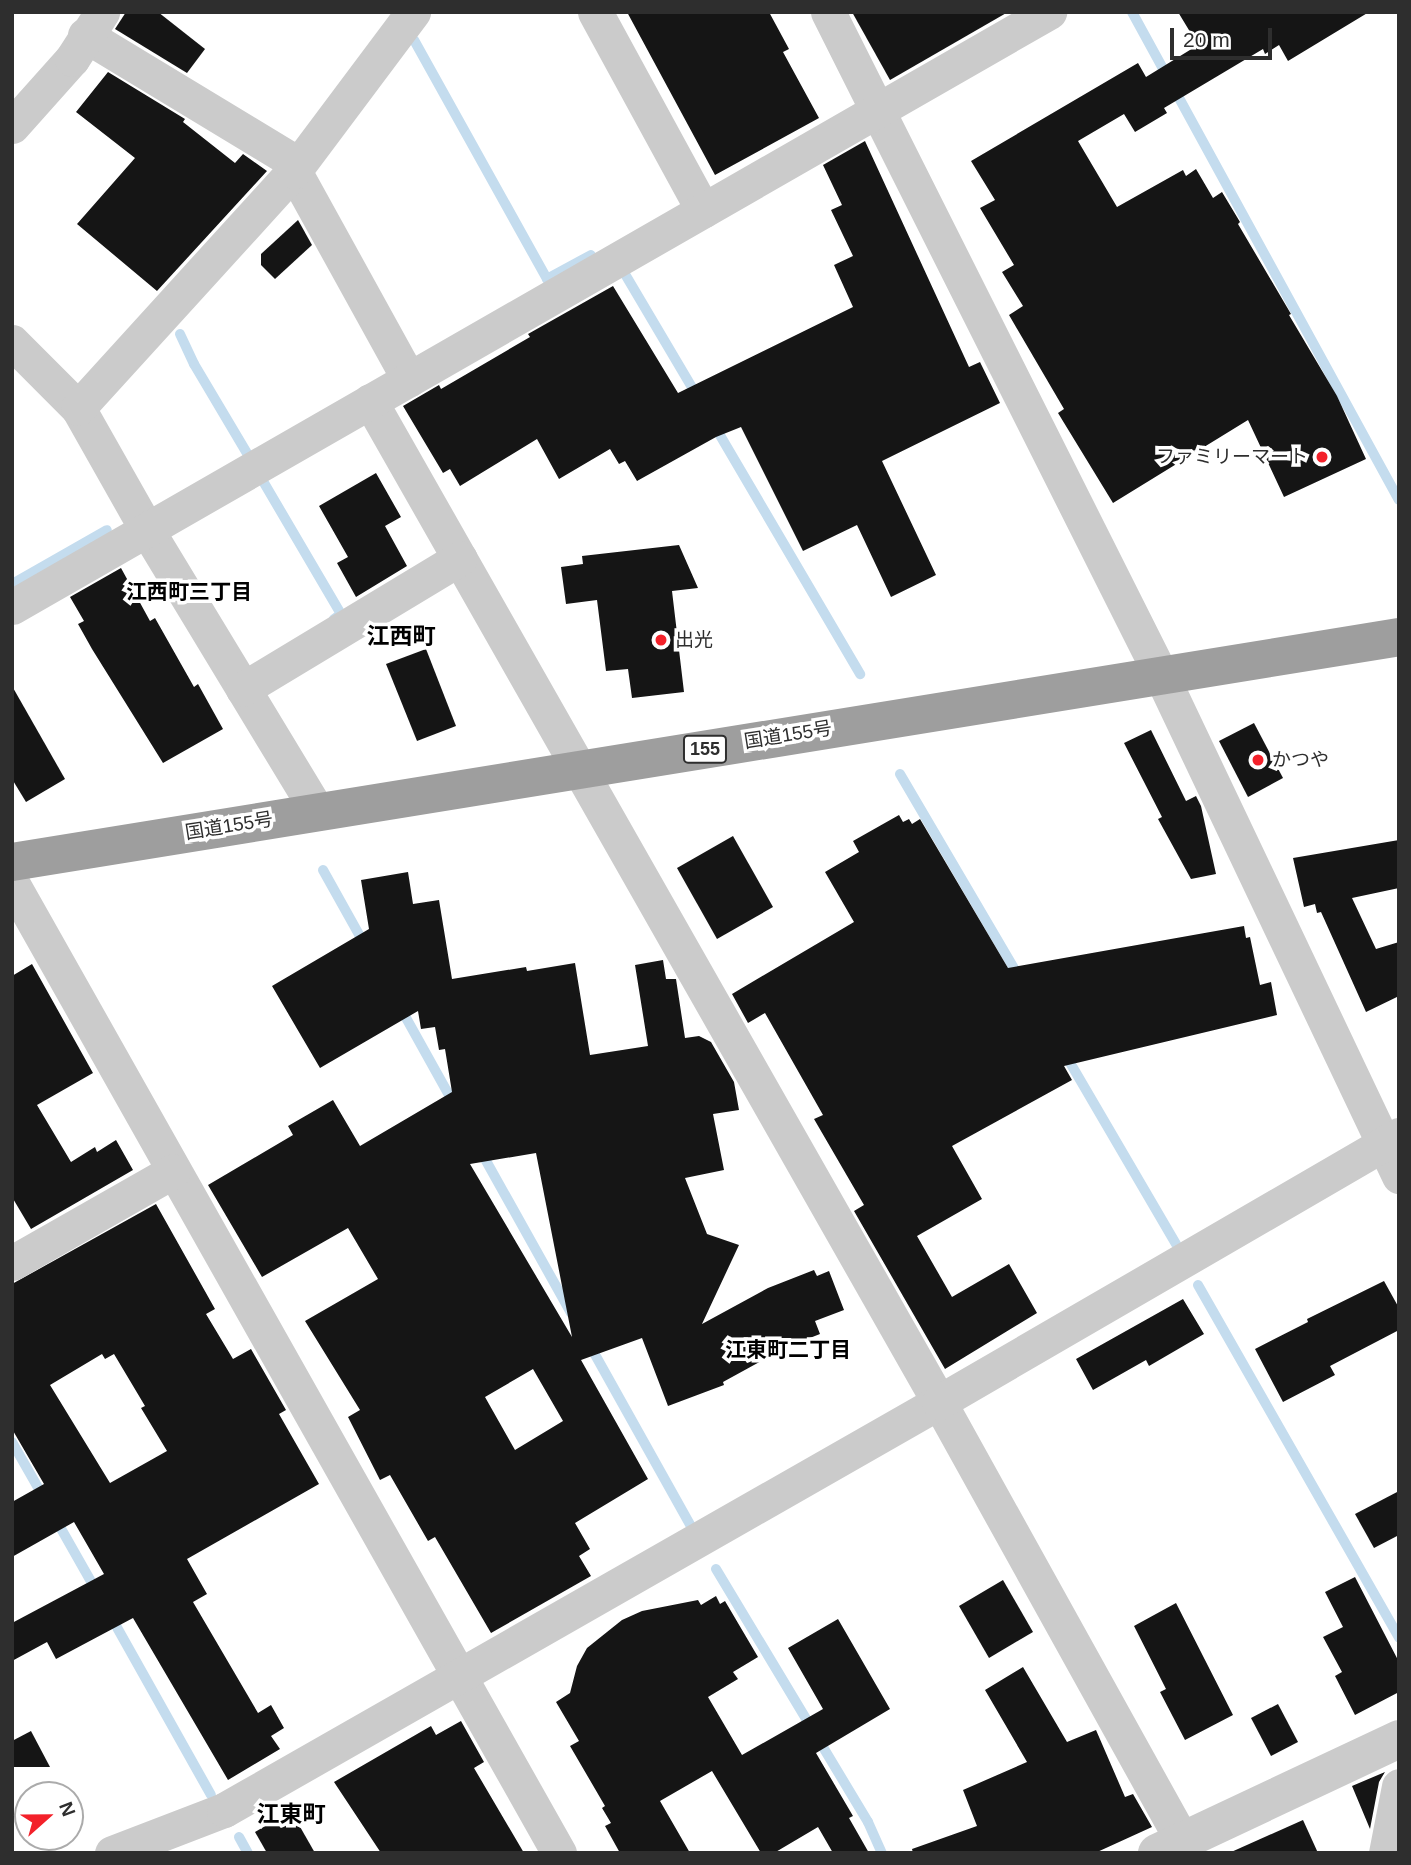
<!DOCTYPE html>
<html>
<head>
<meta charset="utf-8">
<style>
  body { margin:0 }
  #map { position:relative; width:1411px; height:1865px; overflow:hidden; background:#fff; font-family:Helvetica,"Noto Sans JP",sans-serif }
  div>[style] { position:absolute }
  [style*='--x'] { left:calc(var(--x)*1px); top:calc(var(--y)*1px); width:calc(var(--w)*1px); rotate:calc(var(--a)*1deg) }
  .stream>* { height:10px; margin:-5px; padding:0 5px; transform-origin:5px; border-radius:5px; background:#c4dcee }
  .building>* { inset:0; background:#151515 }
  .minor>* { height:35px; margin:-17.5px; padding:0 17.5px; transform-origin:17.5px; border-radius:17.5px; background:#cbcbcb }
  .tertiary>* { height:38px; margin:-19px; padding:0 19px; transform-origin:19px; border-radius:19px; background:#cbcbcb }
  .trunk>* { height:38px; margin:-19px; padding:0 19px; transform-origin:19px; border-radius:19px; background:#9e9e9e }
  .dots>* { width:19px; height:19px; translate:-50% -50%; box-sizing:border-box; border:4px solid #fff; border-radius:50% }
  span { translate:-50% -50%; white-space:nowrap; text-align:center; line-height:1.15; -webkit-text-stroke:7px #fff; paint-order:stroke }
  .shield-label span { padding:2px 5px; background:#fff; border:2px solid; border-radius:5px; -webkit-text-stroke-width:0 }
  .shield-label { font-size:18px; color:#2e2e2e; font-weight:700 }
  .poi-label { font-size:19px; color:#2e2e2e }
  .right { translate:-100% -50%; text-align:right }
  .left { translate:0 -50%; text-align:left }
  .street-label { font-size:19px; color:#2e2e2e }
  .neighbourhood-label { font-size:21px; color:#000; font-weight:700 }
  .quarter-label { font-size:23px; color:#000; font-weight:700 }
  .frame { position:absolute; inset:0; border:14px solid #2e2e2e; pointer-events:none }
  .north { position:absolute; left:14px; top:1781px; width:70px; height:70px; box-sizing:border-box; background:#fff; border:2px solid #ababab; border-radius:50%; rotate:69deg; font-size:19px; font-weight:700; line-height:28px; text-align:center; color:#2e2e2e }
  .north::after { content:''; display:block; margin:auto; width:24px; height:32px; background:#f3212a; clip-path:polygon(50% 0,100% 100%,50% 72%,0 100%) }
  .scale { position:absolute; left:1170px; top:28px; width:102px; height:32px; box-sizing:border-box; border:4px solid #2e2e2e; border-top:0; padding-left:9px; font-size:21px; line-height:24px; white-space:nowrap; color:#2e2e2e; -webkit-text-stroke:5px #fff; paint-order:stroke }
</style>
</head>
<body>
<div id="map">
  <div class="stream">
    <div style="--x:1132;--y:12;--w:556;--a:61.32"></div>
    <div style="--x:414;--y:40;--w:274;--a:60.9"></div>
    <div style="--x:547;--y:279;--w:50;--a:-28.6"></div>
    <div style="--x:622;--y:269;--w:151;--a:59.4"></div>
    <div style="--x:180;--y:334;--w:33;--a:65"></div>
    <div style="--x:194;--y:364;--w:106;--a:59.3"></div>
    <div style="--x:714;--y:425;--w:289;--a:59.6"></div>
    <div style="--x:260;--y:476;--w:160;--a:59.6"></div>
    <div style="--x:341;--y:614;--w:9;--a:144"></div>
    <div style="--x:12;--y:584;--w:109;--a:-29.6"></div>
    <div style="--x:900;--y:774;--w:235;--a:59.6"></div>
    <div style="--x:323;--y:870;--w:88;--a:60.8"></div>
    <div style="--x:400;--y:1007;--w:113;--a:60.9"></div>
    <div style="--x:1065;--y:1054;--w:220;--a:59.7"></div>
    <div style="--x:480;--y:1150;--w:187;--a:60.8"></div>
    <div style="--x:1198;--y:1285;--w:406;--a:60.3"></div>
    <div style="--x:588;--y:1342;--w:211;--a:60.8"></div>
    <div style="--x:12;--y:1442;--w:64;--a:60.3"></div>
    <div style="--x:55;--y:1518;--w:85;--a:60.4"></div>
    <div style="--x:716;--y:1569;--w:295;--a:59"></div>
    <div style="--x:868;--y:1822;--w:34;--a:66"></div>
    <div style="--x:110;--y:1615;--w:206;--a:60.7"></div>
    <div style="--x:239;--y:1837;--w:18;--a:61"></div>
  </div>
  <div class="building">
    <div style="clip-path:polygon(126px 12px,158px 12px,205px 49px,187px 73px,115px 29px)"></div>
    <div style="clip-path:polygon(627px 12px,769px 12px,789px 49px,783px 52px,819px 118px,715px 175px)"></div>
    <div style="clip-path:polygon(852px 12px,1008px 12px,890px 80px)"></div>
    <div style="clip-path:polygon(1178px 12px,1369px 12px,1288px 61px,1279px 45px,1265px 54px,1263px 49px,1164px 108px,1167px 113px,1135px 132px,1124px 114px,1078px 141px,1117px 207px,1183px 170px,1186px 176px,1196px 169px,1213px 198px,1222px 192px,1240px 222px,1238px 224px,1291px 314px,1289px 315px,1337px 396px,1366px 459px,1284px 497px,1248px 420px,1113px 503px,1058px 413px,1064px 409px,1009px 315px,1023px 306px,1002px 272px,1014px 265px,980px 208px,995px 200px,971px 161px,1138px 63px,1146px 77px,1198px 45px)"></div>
    <div style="clip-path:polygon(108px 72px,185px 119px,183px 122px,235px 163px,243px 154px,267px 171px,157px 291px,77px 224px,135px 158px,76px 112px)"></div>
    <div style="clip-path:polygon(865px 141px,969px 367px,980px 362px,1000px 403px,882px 461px,936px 575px,891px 597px,857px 525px,803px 551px,741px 427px,716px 437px,637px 481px,625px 461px,619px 464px,610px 449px,559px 479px,537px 439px,460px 486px,450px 469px,443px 473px,403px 406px,439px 385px,441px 389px,530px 337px,528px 334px,613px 286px,678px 393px,853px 307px,834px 265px,853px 256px,831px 210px,842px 205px,823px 165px)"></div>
    <div style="clip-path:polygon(298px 220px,312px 245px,275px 279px,261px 265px,261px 254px)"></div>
    <div style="clip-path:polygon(376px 473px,401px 517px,385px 526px,407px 566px,356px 597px,337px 563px,348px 557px,319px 506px)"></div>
    <div style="clip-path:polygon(679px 545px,698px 588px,672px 591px,684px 692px,632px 698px,628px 669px,606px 671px,597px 600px,566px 604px,561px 567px,583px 564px,582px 556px)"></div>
    <div style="clip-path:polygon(121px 568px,150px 621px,155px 618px,194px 687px,198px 684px,223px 729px,163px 763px,92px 649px,78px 624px,84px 621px,70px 597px)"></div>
    <div style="clip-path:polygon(426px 649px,456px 726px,417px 741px,386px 664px)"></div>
    <div style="clip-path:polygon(12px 686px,65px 779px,26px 802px,12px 779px)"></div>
    <div style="clip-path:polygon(1254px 723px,1283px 778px,1248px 797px,1219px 741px)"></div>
    <div style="clip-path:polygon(1151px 730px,1186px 801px,1196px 796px,1201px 806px,1216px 874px,1191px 879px,1158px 819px,1162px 817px,1124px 743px)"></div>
    <div style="clip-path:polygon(899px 815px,903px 822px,909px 819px,912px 824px,920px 819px,1008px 968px,1244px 926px,1246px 938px,1250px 937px,1260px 985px,1271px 982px,1277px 1015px,1064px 1066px,1072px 1080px,952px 1146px,982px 1199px,917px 1236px,952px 1297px,1009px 1264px,1037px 1313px,945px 1369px,854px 1211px,864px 1205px,814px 1119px,823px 1115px,765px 1013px,748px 1023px,732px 994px,854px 922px,825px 872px,859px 852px,853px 841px)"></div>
    <div style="clip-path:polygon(733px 836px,773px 907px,717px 939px,677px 868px)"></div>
    <div style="clip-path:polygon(1399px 840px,1399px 888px,1352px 898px,1376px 949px,1399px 942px,1399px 996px,1366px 1012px,1321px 912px,1317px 913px,1315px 904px,1304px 907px,1293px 858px)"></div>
    <div style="clip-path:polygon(evenodd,408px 872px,413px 904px,439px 900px,452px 979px,526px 967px,527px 971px,575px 963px,590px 1055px,648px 1046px,635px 965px,663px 960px,666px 979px,676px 979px,685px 1038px,699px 1036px,711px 1042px,734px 1082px,739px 1110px,713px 1114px,724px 1170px,685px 1178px,707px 1234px,739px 1245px,702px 1324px,768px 1288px,814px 1270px,817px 1276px,829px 1271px,844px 1310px,815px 1321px,820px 1334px,787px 1347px,723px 1382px,724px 1385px,668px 1406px,642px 1338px,581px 1360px,648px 1479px,575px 1523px,590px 1549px,579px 1556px,591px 1576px,491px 1633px,435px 1537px,428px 1541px,390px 1475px,380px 1480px,348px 1417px,360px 1410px,305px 1321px,378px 1279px,348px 1228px,262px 1277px,208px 1185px,293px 1135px,288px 1126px,333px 1100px,360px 1146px,452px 1092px,445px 1049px,439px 1050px,435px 1027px,421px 1029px,418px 1011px,320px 1068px,272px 986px,369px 929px,361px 880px,408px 872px,536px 1153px,572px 1337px,470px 1164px,536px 1153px,408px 872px,533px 1369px,563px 1421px,515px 1450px,485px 1397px,533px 1369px)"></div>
    <div style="clip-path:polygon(32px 964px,93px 1073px,37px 1105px,71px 1162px,95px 1147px,97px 1152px,116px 1140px,133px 1170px,31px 1229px,12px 1197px,12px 976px)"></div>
    <div style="clip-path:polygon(evenodd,156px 1204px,215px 1309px,206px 1314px,233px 1359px,251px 1349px,286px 1410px,279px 1414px,319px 1484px,187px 1559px,207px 1594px,193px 1602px,258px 1713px,271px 1705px,284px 1728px,271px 1736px,280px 1749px,228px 1780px,133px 1618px,56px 1659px,47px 1642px,12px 1661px,12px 1623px,104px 1574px,74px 1522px,12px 1557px,12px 1502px,44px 1484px,12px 1429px,12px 1284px,156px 1204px,102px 1354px,105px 1359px,114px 1354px,145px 1406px,141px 1408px,167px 1451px,110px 1483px,50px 1385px,102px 1354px)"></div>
    <div style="clip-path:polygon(1384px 1281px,1399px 1308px,1399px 1330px,1330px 1366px,1335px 1375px,1283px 1402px,1255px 1349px,1308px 1322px,1307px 1319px)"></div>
    <div style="clip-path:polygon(1183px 1299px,1204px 1334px,1149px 1366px,1146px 1360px,1093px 1390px,1076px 1359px)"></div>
    <div style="clip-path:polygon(1399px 1491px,1399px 1535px,1374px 1548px,1355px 1514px)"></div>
    <div style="clip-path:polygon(1355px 1577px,1399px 1662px,1399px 1692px,1355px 1715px,1335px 1676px,1342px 1672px,1323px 1637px,1343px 1627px,1325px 1592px)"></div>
    <div style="clip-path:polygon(1003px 1580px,1033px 1632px,989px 1658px,959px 1606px)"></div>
    <div style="clip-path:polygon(716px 1596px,720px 1604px,725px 1601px,758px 1657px,733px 1672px,738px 1679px,708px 1697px,742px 1755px,823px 1709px,788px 1648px,838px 1619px,890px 1709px,816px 1753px,853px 1816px,849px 1818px,869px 1853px,833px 1853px,818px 1827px,774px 1853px,761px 1853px,712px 1771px,660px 1801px,690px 1853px,620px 1853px,605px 1826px,611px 1823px,602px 1808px,605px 1806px,570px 1746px,579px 1741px,556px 1702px,570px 1693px,577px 1666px,587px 1648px,622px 1620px,642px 1611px,698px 1600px,701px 1605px)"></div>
    <div style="clip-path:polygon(1176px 1603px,1233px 1715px,1185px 1740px,1160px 1692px,1166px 1689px,1134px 1626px)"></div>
    <div style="clip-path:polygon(1023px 1667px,1067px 1742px,1096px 1730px,1125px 1797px,1133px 1794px,1152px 1827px,1095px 1853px,913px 1853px,912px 1849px,977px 1826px,963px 1790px,1027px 1762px,985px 1690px)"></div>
    <div style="clip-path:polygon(1278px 1704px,1298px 1742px,1271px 1756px,1251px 1718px)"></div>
    <div style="clip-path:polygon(461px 1721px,484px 1762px,474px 1768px,524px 1853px,381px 1853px,334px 1782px,431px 1726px,436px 1735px)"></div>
    <div style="clip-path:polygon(31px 1731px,50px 1767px,12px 1767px,12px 1741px)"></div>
    <div style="clip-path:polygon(1385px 1772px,1379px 1782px,1370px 1829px,1352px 1786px)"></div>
    <div style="clip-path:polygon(291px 1811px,315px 1853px,267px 1853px,255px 1832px)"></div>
    <div style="clip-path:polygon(1303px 1820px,1318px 1853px,1229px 1853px)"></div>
  </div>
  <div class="minor">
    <div style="--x:595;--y:12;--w:226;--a:61.4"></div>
    <div style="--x:828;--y:12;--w:742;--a:63.33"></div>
    <div style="--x:1161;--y:675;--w:555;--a:64.59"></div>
    <div style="--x:85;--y:35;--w:249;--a:31.2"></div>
    <div style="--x:12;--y:126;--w:90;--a:-48.2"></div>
    <div style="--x:72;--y:59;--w:56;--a:-57.4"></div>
    <div style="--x:294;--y:171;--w:238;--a:61.1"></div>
    <div style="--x:12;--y:342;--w:93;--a:45"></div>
    <div style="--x:78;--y:408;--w:140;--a:60.5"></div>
    <div style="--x:147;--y:530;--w:330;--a:58.8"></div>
    <div style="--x:370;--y:401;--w:1151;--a:60.38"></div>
    <div style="--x:939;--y:1402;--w:501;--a:60.98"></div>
    <div style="--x:78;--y:408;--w:321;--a:-47.7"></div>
    <div style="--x:294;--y:171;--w:199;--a:-53.2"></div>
    <div style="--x:12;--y:607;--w:1196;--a:-29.85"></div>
    <div style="--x:243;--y:689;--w:253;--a:-31.1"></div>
    <div style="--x:12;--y:883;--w:1114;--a:60.58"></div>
    <div style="--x:12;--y:1263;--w:185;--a:-29.7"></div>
    <div style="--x:112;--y:1853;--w:120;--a:-21"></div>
    <div style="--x:224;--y:1810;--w:823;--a:-29.71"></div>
    <div style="--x:939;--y:1402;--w:532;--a:-30.13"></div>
    <div style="--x:1386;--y:1853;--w:68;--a:-79"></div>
  </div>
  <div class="tertiary">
    <div style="--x:1157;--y:1853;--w:268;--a:-25.2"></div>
  </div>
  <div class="trunk">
    <div style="--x:12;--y:862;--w:1405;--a:-9.21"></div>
  </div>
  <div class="dots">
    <div style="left:1322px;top:457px;background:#f3212a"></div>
    <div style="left:661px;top:640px;background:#f3212a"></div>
    <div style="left:1258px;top:760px;background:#f3212a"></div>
  </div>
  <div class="shield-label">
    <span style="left:705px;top:749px">155</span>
  </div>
  <div class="poi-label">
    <span class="right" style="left:1308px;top:457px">ファミリーマート</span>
    <span class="left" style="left:675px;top:640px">出光</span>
    <span class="left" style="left:1272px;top:760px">かつや</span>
  </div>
  <div class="street-label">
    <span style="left:788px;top:735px;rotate:-9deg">国道155号</span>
    <span style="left:229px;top:826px;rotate:-9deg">国道155号</span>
  </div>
  <div class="neighbourhood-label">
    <span style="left:189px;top:592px">江西町三丁目</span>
    <span style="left:788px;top:1350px">江東町二丁目</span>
  </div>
  <div class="quarter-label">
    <span style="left:401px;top:636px">江西町</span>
    <span style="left:291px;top:1814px">江東町</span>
  </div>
  <div class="frame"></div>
  <div class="north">N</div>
  <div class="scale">20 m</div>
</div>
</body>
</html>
